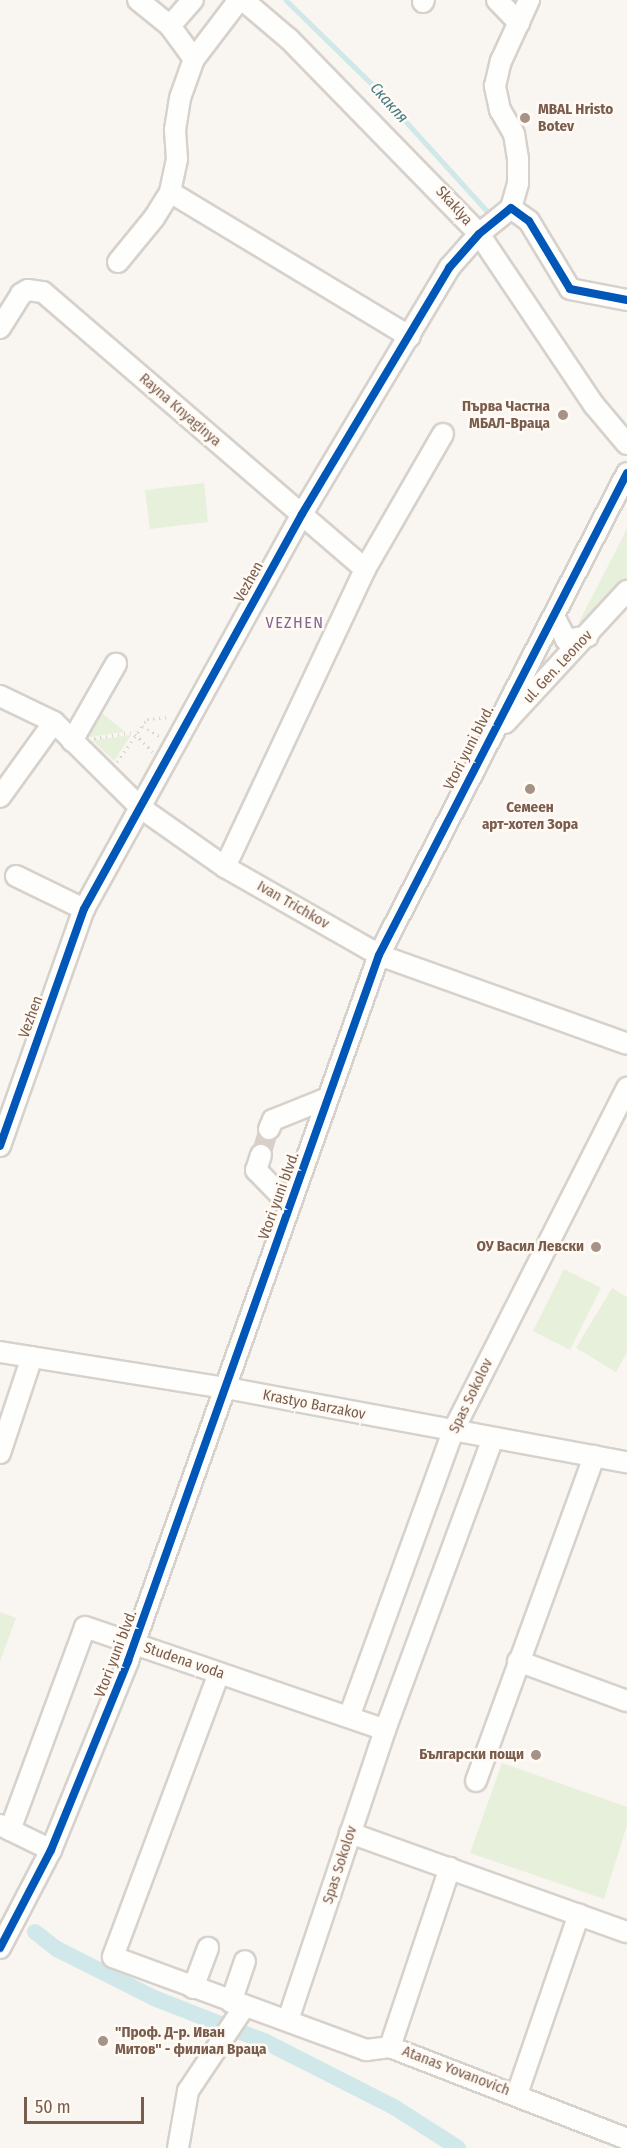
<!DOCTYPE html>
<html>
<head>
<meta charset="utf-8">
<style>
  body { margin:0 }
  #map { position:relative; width:627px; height:2148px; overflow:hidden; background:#f9f5f0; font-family:"Fira Sans Condensed",sans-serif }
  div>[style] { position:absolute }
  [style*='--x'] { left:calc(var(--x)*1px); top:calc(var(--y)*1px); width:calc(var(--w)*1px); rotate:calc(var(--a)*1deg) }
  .green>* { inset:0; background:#e7f0db }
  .stream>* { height:4.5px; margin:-2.25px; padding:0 2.25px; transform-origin:2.25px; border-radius:2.25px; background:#d0e8ea }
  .canal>* { height:16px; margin:-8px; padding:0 8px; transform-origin:8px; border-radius:8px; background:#d0e8ea }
  .minor-tunnel>* { height:20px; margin-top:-10px; transform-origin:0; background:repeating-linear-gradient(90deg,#d9cfc7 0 20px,transparent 0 30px) }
  .path>* { height:3px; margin-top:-1.5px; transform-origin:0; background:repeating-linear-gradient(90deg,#dcd5d0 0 1.5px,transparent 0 6px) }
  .roads { filter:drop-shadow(2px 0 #d7d1cb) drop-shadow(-2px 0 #d7d1cb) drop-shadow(0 2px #d7d1cb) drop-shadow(0 -2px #d7d1cb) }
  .minor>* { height:20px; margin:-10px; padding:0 10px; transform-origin:10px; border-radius:10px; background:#fefefd }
  .cycleway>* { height:8px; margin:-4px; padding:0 4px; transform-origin:4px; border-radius:4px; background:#0057b8 }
  .dots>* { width:16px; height:16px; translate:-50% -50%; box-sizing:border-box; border:3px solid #fffaf3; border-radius:50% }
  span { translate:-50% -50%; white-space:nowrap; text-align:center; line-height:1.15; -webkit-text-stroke:5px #fffaf3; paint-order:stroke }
  .poi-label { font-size:15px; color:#7a5c4d; font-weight:700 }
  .left { translate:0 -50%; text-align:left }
  .right { translate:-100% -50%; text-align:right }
  .street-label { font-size:15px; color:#7a5c4d }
  .water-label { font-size:16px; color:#437c86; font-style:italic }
  .neighbourhood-label { font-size:16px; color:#846695; letter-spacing:1.5px }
  .scale { position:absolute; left:24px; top:2097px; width:120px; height:27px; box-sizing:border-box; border:3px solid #7a5c4d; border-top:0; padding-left:8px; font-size:18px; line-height:21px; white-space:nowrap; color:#7a5c4d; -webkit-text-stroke:4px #fffaf3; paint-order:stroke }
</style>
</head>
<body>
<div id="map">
  <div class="green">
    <div style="clip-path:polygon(204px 483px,208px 522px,150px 529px,145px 490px)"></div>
    <div style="clip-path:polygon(627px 529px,627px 580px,585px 627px,579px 622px)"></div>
    <div style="clip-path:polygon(98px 710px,125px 732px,90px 737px,86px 733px)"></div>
    <div style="clip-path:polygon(131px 735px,114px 761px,92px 740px)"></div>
    <div style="clip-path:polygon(564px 1269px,601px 1288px,570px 1350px,533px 1331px)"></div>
    <div style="clip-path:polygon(612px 1288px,627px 1297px,627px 1352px,616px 1372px,576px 1348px)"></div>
    <div style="clip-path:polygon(0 1612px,16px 1618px,0 1661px)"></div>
    <div style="clip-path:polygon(502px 1763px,627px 1807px,627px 1825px,604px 1899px,470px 1853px)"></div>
  </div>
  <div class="stream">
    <div style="--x:286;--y:0;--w:120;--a:44.3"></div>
    <div style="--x:372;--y:84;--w:171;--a:47.8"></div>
  </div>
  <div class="canal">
    <div style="--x:35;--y:1932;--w:28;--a:38"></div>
    <div style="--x:57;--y:1949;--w:109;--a:26.8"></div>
    <div style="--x:154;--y:1998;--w:118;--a:21.4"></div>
    <div style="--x:264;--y:2041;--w:146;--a:26.9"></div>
    <div style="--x:394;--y:2107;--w:76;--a:32.6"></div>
  </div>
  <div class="minor-tunnel">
    <div style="--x:261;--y:1155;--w:27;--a:-73"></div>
  </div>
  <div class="path">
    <div style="--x:142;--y:726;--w:22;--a:30"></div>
    <div style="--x:135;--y:734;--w:25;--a:45"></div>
    <div style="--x:94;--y:738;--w:42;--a:-8.1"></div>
    <div style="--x:117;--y:762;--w:52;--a:-55.1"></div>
    <div style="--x:147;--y:719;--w:22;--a:-5"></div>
  </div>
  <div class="roads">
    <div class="minor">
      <div style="--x:138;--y:0;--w:41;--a:39.1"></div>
      <div style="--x:170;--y:26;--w:41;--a:54"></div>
      <div style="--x:243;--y:0;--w:60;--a:40.3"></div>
      <div style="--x:289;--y:39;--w:272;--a:45.7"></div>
      <div style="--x:479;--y:234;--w:206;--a:56.1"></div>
      <div style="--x:594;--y:405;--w:51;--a:49.8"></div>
      <div style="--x:497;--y:0;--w:32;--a:46"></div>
      <div style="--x:423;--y:2;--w:2;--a:-63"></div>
      <div style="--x:170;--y:26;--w:35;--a:-49"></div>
      <div style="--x:170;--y:192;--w:280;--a:31.1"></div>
      <div style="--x:511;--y:208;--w:26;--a:-74"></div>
      <div style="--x:518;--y:183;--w:24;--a:-90"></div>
      <div style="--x:518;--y:159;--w:25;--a:-99"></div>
      <div style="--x:514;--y:134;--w:28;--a:-120"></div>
      <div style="--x:500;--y:110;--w:25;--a:-102"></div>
      <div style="--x:495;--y:86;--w:26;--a:-77"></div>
      <div style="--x:501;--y:61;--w:67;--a:-65.3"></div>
      <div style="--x:511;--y:208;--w:22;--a:36"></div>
      <div style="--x:529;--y:221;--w:79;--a:58.9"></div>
      <div style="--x:570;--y:289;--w:58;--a:10.9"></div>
      <div style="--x:118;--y:262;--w:57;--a:-50.7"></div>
      <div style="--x:154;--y:218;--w:31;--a:-58"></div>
      <div style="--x:170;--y:192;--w:34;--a:-78"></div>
      <div style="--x:177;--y:159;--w:29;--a:-94"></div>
      <div style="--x:175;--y:130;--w:32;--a:-81"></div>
      <div style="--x:180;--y:98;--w:41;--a:-70.3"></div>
      <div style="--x:194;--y:59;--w:74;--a:-52.7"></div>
      <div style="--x:0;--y:328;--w:40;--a:-58"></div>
      <div style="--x:21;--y:294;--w:8;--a:-30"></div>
      <div style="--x:28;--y:290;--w:15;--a:8"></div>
      <div style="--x:43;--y:292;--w:425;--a:40.7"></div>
      <div style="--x:554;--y:616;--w:27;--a:63"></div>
      <div style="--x:566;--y:640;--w:22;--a:-10"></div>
      <div style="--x:0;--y:696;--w:60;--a:25.7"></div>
      <div style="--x:54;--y:722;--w:122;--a:44.7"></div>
      <div style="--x:141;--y:808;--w:103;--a:35.1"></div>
      <div style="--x:225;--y:867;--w:177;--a:29.7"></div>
      <div style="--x:379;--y:955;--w:263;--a:19.7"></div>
      <div style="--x:505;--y:723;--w:180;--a:-47.3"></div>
      <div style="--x:72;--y:741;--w:89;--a:-60.3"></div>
      <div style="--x:0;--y:797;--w:92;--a:-54.2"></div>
      <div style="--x:225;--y:867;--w:329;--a:-64.8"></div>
      <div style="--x:365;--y:569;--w:156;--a:-60"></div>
      <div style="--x:16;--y:876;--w:76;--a:25.9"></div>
      <div style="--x:269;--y:1129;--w:10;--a:-66"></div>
      <div style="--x:273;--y:1120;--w:59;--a:-21.8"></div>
      <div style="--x:0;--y:1146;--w:251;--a:-70.5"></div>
      <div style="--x:84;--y:909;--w:451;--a:-61.1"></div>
      <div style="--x:302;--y:514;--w:287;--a:-59.1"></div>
      <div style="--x:449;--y:268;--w:45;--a:-48.6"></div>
      <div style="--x:479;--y:234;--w:41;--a:-39.1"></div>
      <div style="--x:261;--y:1155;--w:16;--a:108"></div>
      <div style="--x:256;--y:1170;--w:49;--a:45.8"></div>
      <div style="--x:0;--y:1352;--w:229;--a:9.1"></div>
      <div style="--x:226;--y:1388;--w:408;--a:10.5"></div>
      <div style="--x:0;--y:1453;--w:101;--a:-71.6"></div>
      <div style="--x:518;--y:1661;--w:116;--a:20.2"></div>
      <div style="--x:219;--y:1673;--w:303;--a:110.5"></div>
      <div style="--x:113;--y:1957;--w:270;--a:20.2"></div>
      <div style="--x:366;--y:2050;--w:24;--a:-7"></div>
      <div style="--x:390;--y:2047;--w:254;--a:21.2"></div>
      <div style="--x:349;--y:1717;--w:304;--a:-70"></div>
      <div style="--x:453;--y:1431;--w:385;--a:-63.1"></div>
      <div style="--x:476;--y:1781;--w:346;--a:-70"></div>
      <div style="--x:0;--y:1825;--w:57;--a:26.1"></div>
      <div style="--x:10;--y:1830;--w:216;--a:-69.7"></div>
      <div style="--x:85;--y:1627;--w:317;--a:18.9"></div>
      <div style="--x:350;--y:1833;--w:294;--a:19.7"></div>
      <div style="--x:0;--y:1948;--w:110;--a:-62.5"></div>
      <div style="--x:51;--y:1850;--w:204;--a:-67.8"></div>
      <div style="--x:128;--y:1661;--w:749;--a:-70.43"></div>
      <div style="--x:379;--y:955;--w:542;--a:-62.77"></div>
      <div style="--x:193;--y:1988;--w:43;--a:-69.4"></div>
      <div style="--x:231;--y:2002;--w:43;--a:-71.1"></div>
      <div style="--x:288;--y:2020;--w:306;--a:-71.5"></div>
      <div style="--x:385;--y:1730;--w:309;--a:-69.7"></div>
      <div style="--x:390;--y:2047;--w:189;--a:-71.5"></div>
      <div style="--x:517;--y:2094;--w:190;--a:-71"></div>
      <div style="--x:178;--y:2148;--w:58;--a:-80"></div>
      <div style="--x:188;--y:2091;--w:101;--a:-56.3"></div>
    </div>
  </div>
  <div class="cycleway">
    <div style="--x:0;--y:1146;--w:251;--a:-70.5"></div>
    <div style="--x:84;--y:909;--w:451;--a:-61.1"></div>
    <div style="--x:302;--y:514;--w:287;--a:-59.1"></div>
    <div style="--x:449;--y:268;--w:45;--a:-48.6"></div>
    <div style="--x:479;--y:234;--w:41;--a:-39.1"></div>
    <div style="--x:511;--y:208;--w:22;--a:36"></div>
    <div style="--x:529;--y:221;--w:79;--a:58.9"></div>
    <div style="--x:570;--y:289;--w:58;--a:10.9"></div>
    <div style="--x:0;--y:1948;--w:110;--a:-62.5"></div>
    <div style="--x:51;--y:1850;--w:204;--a:-67.8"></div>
    <div style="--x:128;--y:1661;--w:749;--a:-70.43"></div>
    <div style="--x:379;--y:955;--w:542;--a:-62.77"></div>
  </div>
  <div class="dots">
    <div style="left:525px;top:118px;background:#a69286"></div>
    <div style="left:563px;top:415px;background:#a69286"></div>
    <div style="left:530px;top:789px;background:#a69286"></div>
    <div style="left:596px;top:1247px;background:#a69286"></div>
    <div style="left:536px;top:1755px;background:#a69286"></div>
    <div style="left:103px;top:2041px;background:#a69286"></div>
  </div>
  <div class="poi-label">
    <span class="left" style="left:538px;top:118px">MBAL Hristo<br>Botev</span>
    <span class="right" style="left:550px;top:415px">Първа Частна<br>МБАЛ-Враца</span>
    <span style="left:530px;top:816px">Семеен<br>арт-хотел Зора</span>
    <span class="right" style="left:584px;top:1247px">ОУ Васил Левски</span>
    <span class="right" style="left:524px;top:1755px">Български пощи</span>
    <span class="left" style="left:115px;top:2041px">"Проф. Д-р. Иван<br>Митов" - филиал Враца</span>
  </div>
  <div class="street-label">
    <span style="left:454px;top:206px;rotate:48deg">Skaklya</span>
    <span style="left:180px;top:410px;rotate:41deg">Rayna Knyaginya</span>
    <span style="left:249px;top:582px;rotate:-61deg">Vezhen</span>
    <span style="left:558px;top:667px;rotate:-47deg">ul. Gen. Leonov</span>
    <span style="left:469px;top:748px;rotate:-63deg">Vtori yuni blvd.</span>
    <span style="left:293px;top:905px;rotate:30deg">Ivan Trichkov</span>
    <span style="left:31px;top:1017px;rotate:-70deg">Vezhen</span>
    <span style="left:279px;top:1196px;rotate:-70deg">Vtori yuni blvd.</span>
    <span style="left:471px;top:1396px;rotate:-64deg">Spas Sokolov</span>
    <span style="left:314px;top:1405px;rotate:11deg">Krastyo Barzakov</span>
    <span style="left:116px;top:1654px;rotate:-69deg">Vtori yuni blvd.</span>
    <span style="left:184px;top:1661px;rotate:19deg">Studena voda</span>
    <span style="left:340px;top:1865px;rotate:-72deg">Spas Sokolov</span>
    <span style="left:456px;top:2071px;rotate:21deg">Atanas Yovanovich</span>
  </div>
  <div class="water-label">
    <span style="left:389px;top:103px;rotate:48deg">Скакля</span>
  </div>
  <div class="neighbourhood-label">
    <span style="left:295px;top:623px">VEZHEN</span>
  </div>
  <div class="scale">50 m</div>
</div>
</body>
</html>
